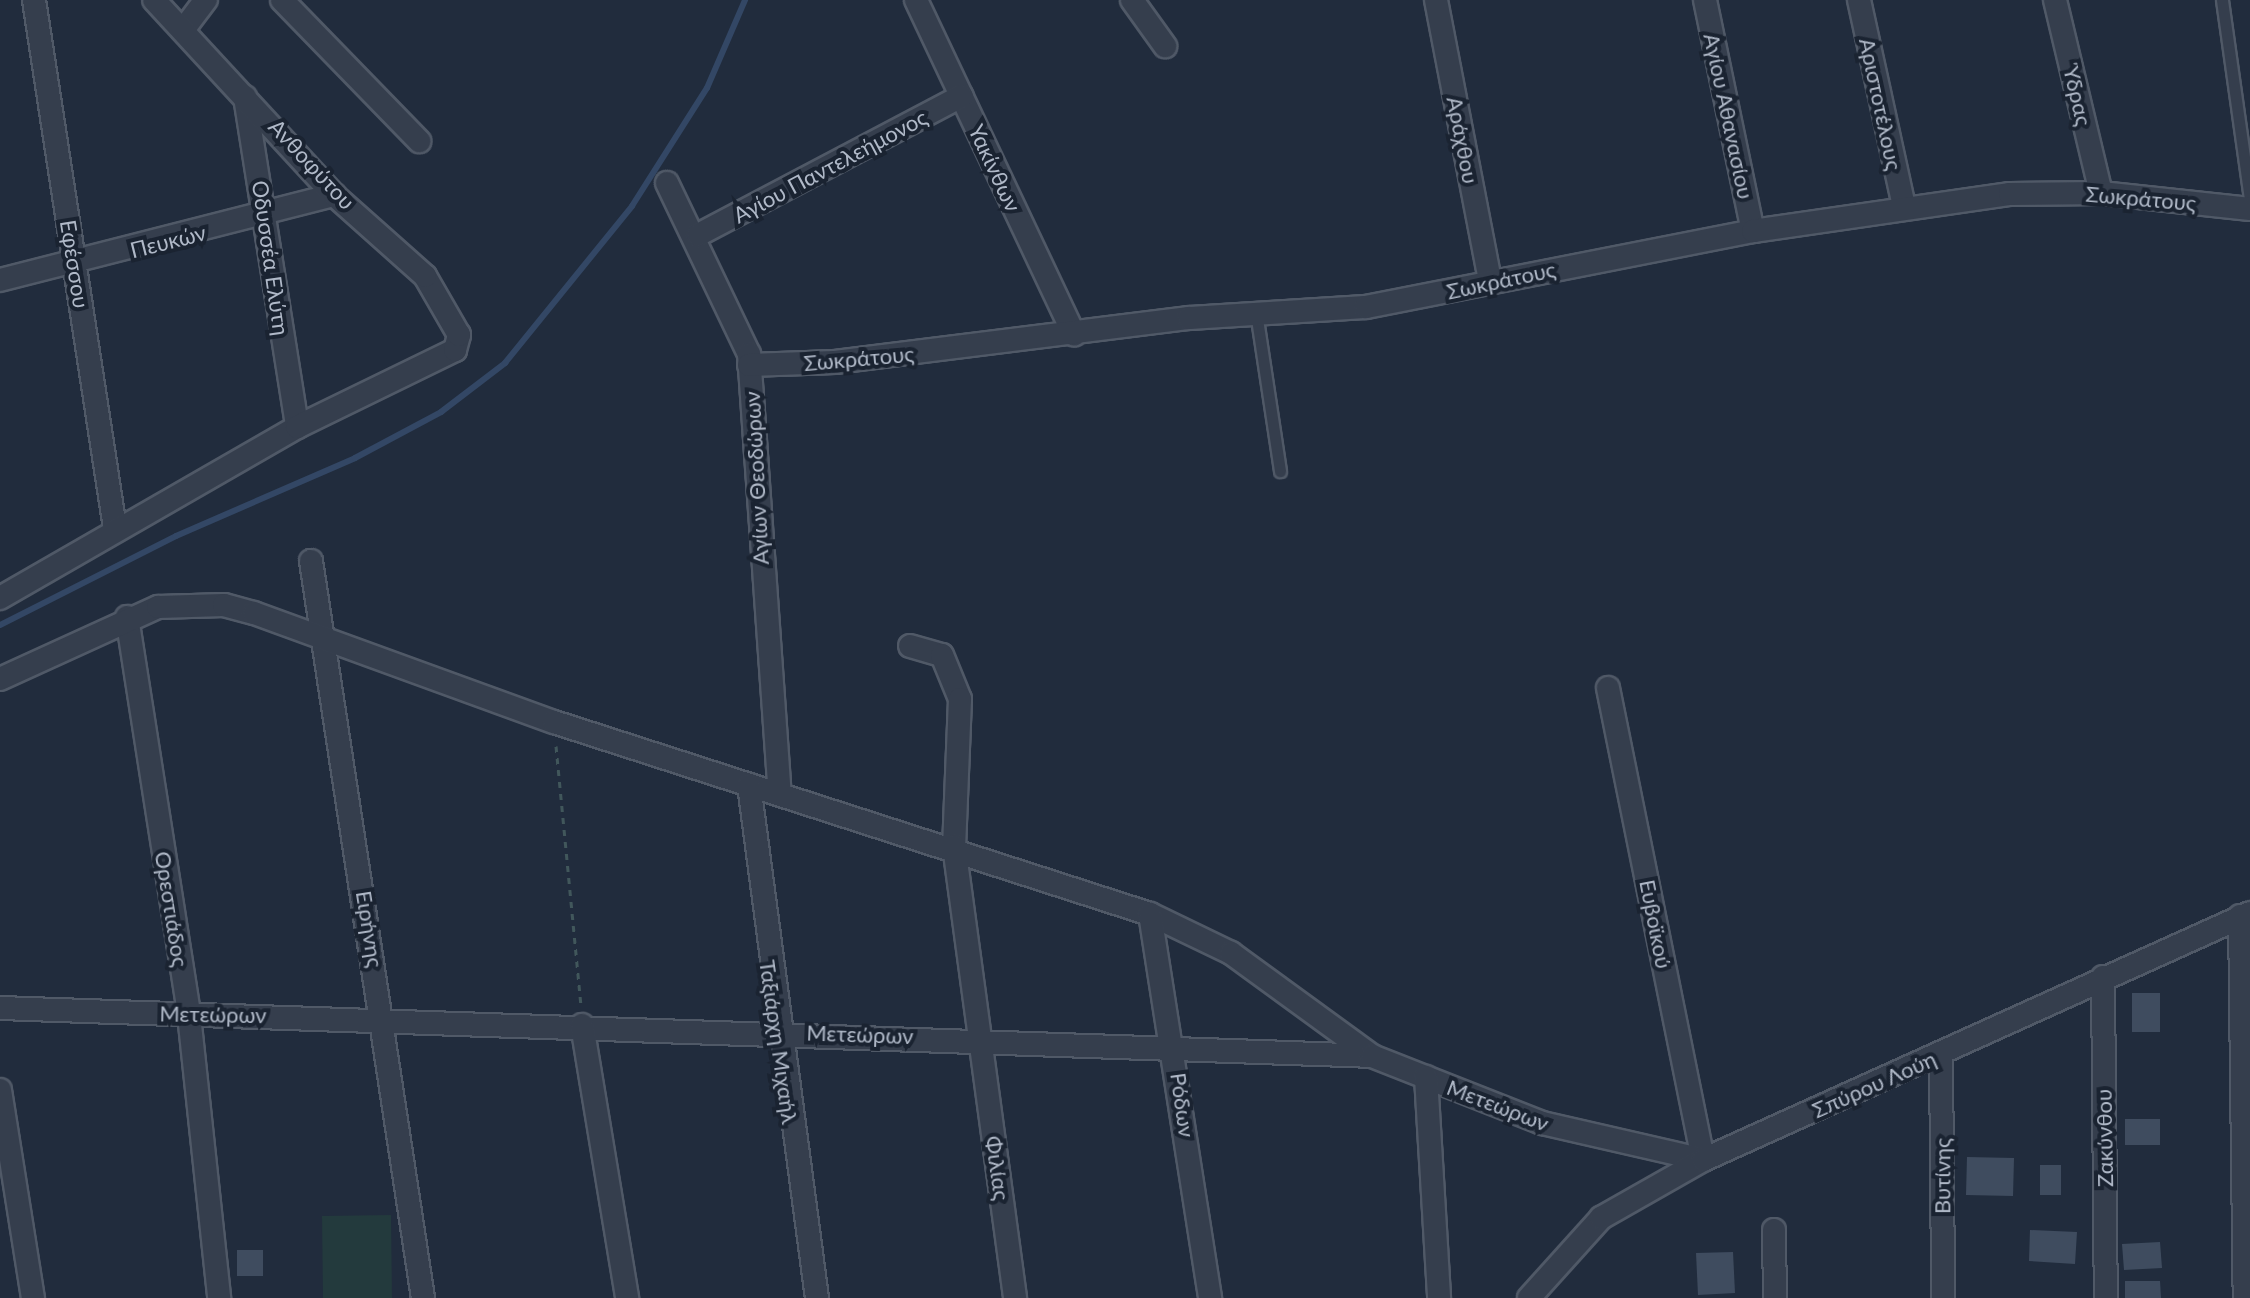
<!DOCTYPE html>
<html>
<head>
<meta charset="utf-8">
<style>
  body { margin:0 }
  #map { position:relative; width:2250px; height:1298px; overflow:hidden; background:#212c3d; font-family:Lato,sans-serif }
  div>[style] { position:absolute }
  [style*='--x'] { left:calc(var(--x)*1px); top:calc(var(--y)*1px); width:calc(var(--w)*1px); rotate:calc(var(--a)*1deg) }
  .green>* { inset:0; background:#233a3d }
  .stream>* { height:6px; margin:-3px; padding:0 3px; transform-origin:3px; border-radius:3px; background:#334765 }
  .building>* { inset:0; background:#3f4c5f }
  .path>* { height:3px; margin-top:-1.5px; transform-origin:0; background:repeating-linear-gradient(90deg,#41575b 0 6px,transparent 0 12px) }
  .roads { filter:drop-shadow(2px 0 #505967) drop-shadow(-2px 0 #505967) drop-shadow(0 2px #505967) drop-shadow(0 -2px #505967) }
  .service>* { height:11px; margin:-5.5px; padding:0 5.5px; transform-origin:5.5px; border-radius:5.5px; background:#353e4d }
  .minor>* { height:22px; margin:-11px; padding:0 11px; transform-origin:11px; border-radius:11px; background:#353e4d }
  span { translate:-50% -50%; white-space:nowrap; text-align:center; line-height:1.15; -webkit-text-stroke:8px #1a2331; paint-order:stroke }
  .street-label { font-size:22px; color:#b0b9c8 }
</style>
</head>
<body>
<div id="map">
  <div class="green">
    <div style="clip-path:polygon(391px 1215px,392px 1298px,323px 1298px,322px 1216px)"></div>
  </div>
  <div class="stream">
    <div style="--x:0;--y:625;--w:197;--a:-26.8"></div>
    <div style="--x:176;--y:536;--w:195;--a:-23.5"></div>
    <div style="--x:355;--y:458;--w:98;--a:-28.1"></div>
    <div style="--x:441;--y:412;--w:81;--a:-37.4"></div>
    <div style="--x:505;--y:363;--w:202;--a:-51"></div>
    <div style="--x:632;--y:206;--w:140;--a:-57.6"></div>
    <div style="--x:707;--y:88;--w:96;--a:-66.6"></div>
  </div>
  <div class="building">
    <div style="clip-path:polygon(2132px 993px,2160px 993px,2160px 1032px,2132px 1032px)"></div>
    <div style="clip-path:polygon(2125px 1119px,2160px 1119px,2160px 1145px,2125px 1145px)"></div>
    <div style="clip-path:polygon(1967px 1157px,2014px 1158px,2013px 1196px,1966px 1195px)"></div>
    <div style="clip-path:polygon(2040px 1165px,2061px 1165px,2061px 1195px,2040px 1195px)"></div>
    <div style="clip-path:polygon(2030px 1230px,2077px 1232px,2075px 1264px,2029px 1261px)"></div>
    <div style="clip-path:polygon(2160px 1242px,2162px 1268px,2124px 1270px,2122px 1244px)"></div>
    <div style="clip-path:polygon(237px 1250px,263px 1250px,263px 1276px,237px 1276px)"></div>
    <div style="clip-path:polygon(1733px 1252px,1735px 1293px,1698px 1295px,1696px 1253px)"></div>
    <div style="clip-path:polygon(2125px 1281px,2160px 1281px,2161px 1298px,2125px 1298px)"></div>
  </div>
  <div class="path">
    <div style="--x:556;--y:746;--w:260;--a:84.5"></div>
  </div>
  <div class="roads">
    <div class="service">
      <div style="--x:2222;--y:0;--w:200;--a:82"></div>
      <div style="--x:1256;--y:312;--w:161;--a:81.4"></div>
    </div>
    <div class="minor">
      <div style="--x:34;--y:0;--w:534;--a:81.28"></div>
      <div style="--x:282;--y:0;--w:197;--a:45.8"></div>
      <div style="--x:916;--y:0;--w:370;--a:64.7"></div>
      <div style="--x:1132;--y:0;--w:57;--a:54.3"></div>
      <div style="--x:1436;--y:0;--w:285;--a:79.1"></div>
      <div style="--x:1705;--y:0;--w:236;--a:78.3"></div>
      <div style="--x:1859;--y:0;--w:212;--a:77.7"></div>
      <div style="--x:2055;--y:0;--w:198;--a:76.6"></div>
      <div style="--x:183;--y:30;--w:38;--a:-53"></div>
      <div style="--x:245;--y:97;--w:334;--a:81"></div>
      <div style="--x:667;--y:183;--w:190;--a:64.4"></div>
      <div style="--x:749;--y:354;--w:439;--a:86"></div>
      <div style="--x:698;--y:235;--w:298;--a:-27.8"></div>
      <div style="--x:0;--y:280;--w:345;--a:-14.3"></div>
      <div style="--x:749;--y:365;--w:86;--a:-2"></div>
      <div style="--x:835;--y:362;--w:357;--a:-7.1"></div>
      <div style="--x:1189;--y:318;--w:177;--a:-3.6"></div>
      <div style="--x:1366;--y:307;--w:394;--a:-11.1"></div>
      <div style="--x:1753;--y:231;--w:260;--a:-8.2"></div>
      <div style="--x:2010;--y:194;--w:91;--a:-0.6"></div>
      <div style="--x:2101;--y:193;--w:150;--a:6.1"></div>
      <div style="--x:311;--y:561;--w:745;--a:81.36"></div>
      <div style="--x:0;--y:598;--w:343;--a:-29.9"></div>
      <div style="--x:297;--y:427;--w:176;--a:-26"></div>
      <div style="--x:455;--y:350;--w:16;--a:-75"></div>
      <div style="--x:459;--y:335;--w:68;--a:-120"></div>
      <div style="--x:425;--y:276;--w:122;--a:-138.3"></div>
      <div style="--x:334;--y:195;--w:265;--a:-132.7"></div>
      <div style="--x:127;--y:617;--w:403;--a:81.1"></div>
      <div style="--x:189;--y:1015;--w:285;--a:83.9"></div>
      <div style="--x:910;--y:646;--w:33;--a:16"></div>
      <div style="--x:942;--y:655;--w:48;--a:67.8"></div>
      <div style="--x:960;--y:699;--w:147;--a:92.3"></div>
      <div style="--x:954;--y:846;--w:456;--a:82.3"></div>
      <div style="--x:0;--y:679;--w:174;--a:-24.5"></div>
      <div style="--x:158;--y:607;--w:66;--a:-1.7"></div>
      <div style="--x:224;--y:605;--w:31;--a:15"></div>
      <div style="--x:254;--y:613;--w:319;--a:20"></div>
      <div style="--x:554;--y:722;--w:626;--a:17.86"></div>
      <div style="--x:1150;--y:914;--w:90;--a:25.7"></div>
      <div style="--x:1231;--y:953;--w:170;--a:36.1"></div>
      <div style="--x:1608;--y:688;--w:481;--a:78.6"></div>
      <div style="--x:749;--y:785;--w:517;--a:82.45"></div>
      <div style="--x:1150;--y:914;--w:389;--a:81.1"></div>
      <div style="--x:2240;--y:916;--w:382;--a:89.3"></div>
      <div style="--x:2103;--y:977;--w:321;--a:89.5"></div>
      <div style="--x:0;--y:1008;--w:1373;--a:2"></div>
      <div style="--x:1372;--y:1056;--w:183;--a:21.5"></div>
      <div style="--x:1542;--y:1123;--w:165;--a:12.9"></div>
      <div style="--x:582;--y:1025;--w:277;--a:80.6"></div>
      <div style="--x:1941;--y:1054;--w:244;--a:89.5"></div>
      <div style="--x:1426;--y:1077;--w:221;--a:86.6"></div>
      <div style="--x:0;--y:1090;--w:211;--a:81"></div>
      <div style="--x:1774;--y:1230;--w:68;--a:89.2"></div>
      <div style="--x:1529;--y:1298;--w:108;--a:-48"></div>
      <div style="--x:1601;--y:1218;--w:117;--a:-29.6"></div>
      <div style="--x:1703;--y:1160;--w:600;--a:-24.3"></div>
    </div>
  </div>
  <div class="street-label">
    <span style="left:2078px;top:96px;rotate:77deg">Ύδρας</span>
    <span style="left:1881px;top:104px;rotate:78deg">Αριστοτέλους</span>
    <span style="left:1729px;top:116px;rotate:78deg">Αγίου Αθανασίου</span>
    <span style="left:1463px;top:140px;rotate:79deg">Αράχθου</span>
    <span style="left:312px;top:164px;rotate:47deg">Ανθοφύτου</span>
    <span style="left:830px;top:166px;rotate:-28deg">Αγίου Παντελεήμονος</span>
    <span style="left:995px;top:168px;rotate:65deg">Υακίνθων</span>
    <span style="left:2141px;top:198px;rotate:5deg">Σωκράτους</span>
    <span style="left:168px;top:241px;rotate:-14deg">Πευκών</span>
    <span style="left:271px;top:258px;rotate:82deg">Οδυσσέα Ελύτη</span>
    <span style="left:75px;top:264px;rotate:81deg">Εφέσσου</span>
    <span style="left:1501px;top:280px;rotate:-12deg">Σωκράτους</span>
    <span style="left:859px;top:358px;rotate:-5deg">Σωκράτους</span>
    <span style="left:756px;top:478px;rotate:-93deg">Αγίων Θεοδώρων</span>
    <span style="left:172px;top:909px;rotate:81deg">Ορεστιάδος</span>
    <span style="left:1656px;top:924px;rotate:79deg">Ευβοϊκού</span>
    <span style="left:370px;top:929px;rotate:81deg">Ειρήνης</span>
    <span style="left:213px;top:1014px;rotate:1deg">Μετεώρων</span>
    <span style="left:860px;top:1034px;rotate:2deg">Μετεώρων</span>
    <span style="left:779px;top:1042px;rotate:82deg">Ταξιάρχη Μιχαήλ</span>
    <span style="left:1874px;top:1084px;rotate:-24deg">Σπύρου Λούη</span>
    <span style="left:1183px;top:1105px;rotate:82deg">Ρόδων</span>
    <span style="left:1498px;top:1105px;rotate:21deg">Μετεώρων</span>
    <span style="left:2104px;top:1138px;rotate:-91deg">Ζακύνθου</span>
    <span style="left:998px;top:1168px;rotate:82deg">Φιλίας</span>
    <span style="left:1942px;top:1176px;rotate:-90deg">Βυτίνης</span>
  </div>
</div>
</body>
</html>
